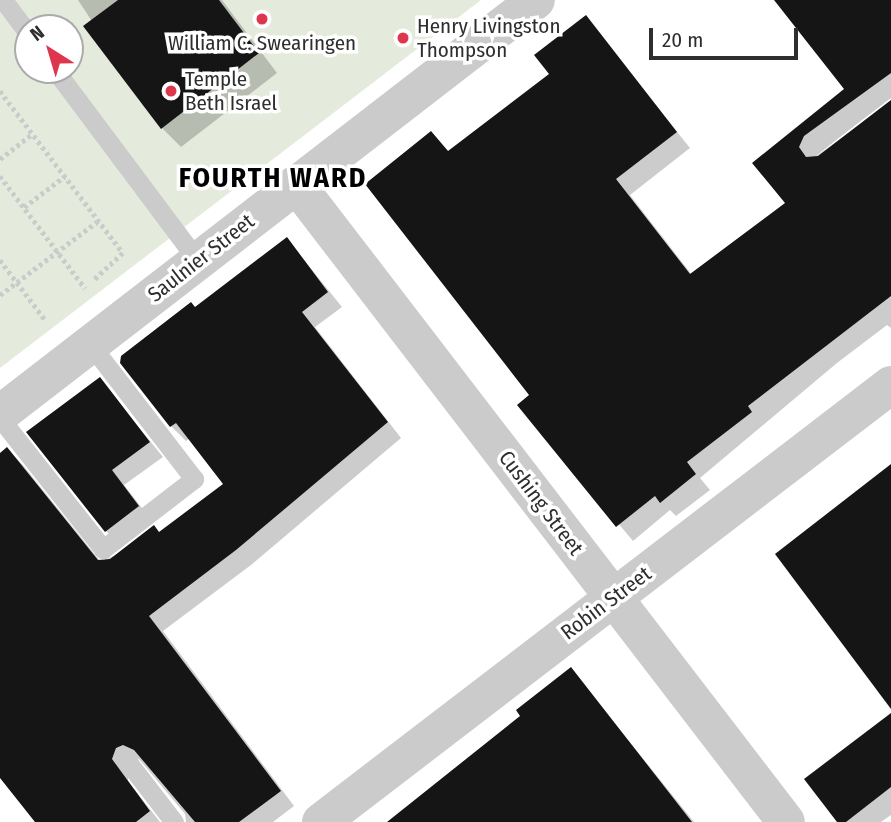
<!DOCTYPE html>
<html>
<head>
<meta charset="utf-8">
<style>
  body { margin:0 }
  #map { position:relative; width:891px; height:822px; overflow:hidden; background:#fff; font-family:"Fira Sans Condensed",sans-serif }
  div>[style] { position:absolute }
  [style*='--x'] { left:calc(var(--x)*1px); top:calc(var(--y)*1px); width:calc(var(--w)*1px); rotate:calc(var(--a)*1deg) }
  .green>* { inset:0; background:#e5ebdc }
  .shadow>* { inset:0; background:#0003 }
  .building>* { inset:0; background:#151515 }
  .path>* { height:4.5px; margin-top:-2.25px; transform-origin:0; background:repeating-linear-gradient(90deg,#cbcbcb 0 3.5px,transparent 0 7px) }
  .service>* { height:19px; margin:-9.5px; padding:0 9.5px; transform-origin:9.5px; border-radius:9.5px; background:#cbcbcb }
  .minor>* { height:38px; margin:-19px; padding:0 19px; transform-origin:19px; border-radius:19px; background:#cbcbcb }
  .dots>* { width:19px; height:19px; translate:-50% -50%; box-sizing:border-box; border:4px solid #fff; border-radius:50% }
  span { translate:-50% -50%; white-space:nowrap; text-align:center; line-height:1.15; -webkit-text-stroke:7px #fff; paint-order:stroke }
  .poi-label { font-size:21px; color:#2e2e2e }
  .left { translate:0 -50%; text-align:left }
  .street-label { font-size:21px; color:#2e2e2e }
  .district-label { font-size:28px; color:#000; font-weight:700; letter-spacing:2px }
  .north { position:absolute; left:14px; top:14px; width:70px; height:70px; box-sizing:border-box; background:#fff; border:2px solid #ababab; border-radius:50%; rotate:323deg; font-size:19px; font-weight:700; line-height:28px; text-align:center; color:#2e2e2e }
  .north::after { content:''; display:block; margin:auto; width:24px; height:32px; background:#de364d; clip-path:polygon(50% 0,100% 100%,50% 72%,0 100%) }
  .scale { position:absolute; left:649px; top:28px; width:149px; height:32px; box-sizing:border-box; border:4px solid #2e2e2e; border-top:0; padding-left:9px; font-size:21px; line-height:24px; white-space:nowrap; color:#2e2e2e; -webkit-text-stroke:5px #fff; paint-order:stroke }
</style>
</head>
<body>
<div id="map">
  <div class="green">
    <div style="clip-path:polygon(evenodd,0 0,481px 0,0 368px,0 0,28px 28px,70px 28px,70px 70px,28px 70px,28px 28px)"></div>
  </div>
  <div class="shadow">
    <div style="clip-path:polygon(78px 0,222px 0,277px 73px,181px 147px,162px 128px)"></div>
    <div style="clip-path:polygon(776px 0,891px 0,891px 96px,815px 157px,891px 103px,891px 328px,887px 325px,837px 363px,700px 478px,710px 490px,676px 516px,670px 510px,633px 541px,519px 405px,531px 396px,431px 133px,449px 152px,551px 74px,586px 18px,690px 148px,630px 195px,692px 275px,787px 203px,754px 163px,846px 89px)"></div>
    <div style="clip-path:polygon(287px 239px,342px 307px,315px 327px,401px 438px,251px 565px,163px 631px,294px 806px,273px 822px,186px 822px,185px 814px,139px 759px,130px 762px,128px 781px,160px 822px,35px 822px,0 776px,0 455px,7px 449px,22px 464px,101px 562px,160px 534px,226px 484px,190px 438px,186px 441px,171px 426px,122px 362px)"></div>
    <div style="clip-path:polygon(100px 380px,163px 457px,124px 485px,152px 521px,120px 545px,106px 531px)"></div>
    <div style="clip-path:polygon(571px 669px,694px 822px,389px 822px,523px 717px)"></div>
    <div style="clip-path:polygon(891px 715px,891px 815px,881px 822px,839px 822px)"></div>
  </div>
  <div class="building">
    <div style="clip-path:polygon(118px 0,219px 0,259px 53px,161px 129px,83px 26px)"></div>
    <div style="clip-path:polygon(774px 0,891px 0,891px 73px,804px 136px,799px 147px,806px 157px,818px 156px,891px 100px,891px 296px,748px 406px,752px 412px,687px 462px,696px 474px,660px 503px,655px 496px,616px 527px,517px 405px,529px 395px,365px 184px,431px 131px,448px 151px,549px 74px,534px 55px,586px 15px,677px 132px,616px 179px,690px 274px,785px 203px,752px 163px,844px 89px)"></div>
    <div style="clip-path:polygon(287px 237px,328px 292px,302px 312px,388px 422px,236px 550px,149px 616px,281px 791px,239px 822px,195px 822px,134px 750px,123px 745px,116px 748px,112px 759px,150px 811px,136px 822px,35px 822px,0 778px,0 453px,7px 447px,98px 560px,110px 559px,154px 525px,159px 532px,223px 484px,176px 423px,170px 427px,120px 363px,121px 356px,191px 302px,195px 307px)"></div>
    <div style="clip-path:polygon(100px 377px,150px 442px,112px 470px,139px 506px,105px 532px,26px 432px)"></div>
    <div style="clip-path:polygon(891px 464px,891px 709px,775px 554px)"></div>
    <div style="clip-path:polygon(571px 667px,692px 822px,387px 822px,520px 716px,516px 710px)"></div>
    <div style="clip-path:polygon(891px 713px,891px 787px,846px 822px,837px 822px,804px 779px)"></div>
  </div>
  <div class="path">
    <div style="--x:0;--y:91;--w:203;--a:52.8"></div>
    <div style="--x:123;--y:253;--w:40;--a:137"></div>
    <div style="--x:0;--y:159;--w:41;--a:-38"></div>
    <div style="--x:0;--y:176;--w:141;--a:52.8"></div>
    <div style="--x:24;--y:207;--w:51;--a:-37.1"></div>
    <div style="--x:0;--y:260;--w:76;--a:53"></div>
    <div style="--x:0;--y:295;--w:124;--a:-37.1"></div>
  </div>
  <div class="service">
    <div style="--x:3;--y:0;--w:41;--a:52.9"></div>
    <div style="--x:55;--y:70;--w:239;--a:53.2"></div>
    <div style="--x:811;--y:146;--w:101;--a:-37.3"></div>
    <div style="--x:0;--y:418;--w:167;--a:51.8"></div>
    <div style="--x:103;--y:549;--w:115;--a:-37.6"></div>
    <div style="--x:194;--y:479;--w:170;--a:-127.6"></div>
    <div style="--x:124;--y:757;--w:82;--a:52.4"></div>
  </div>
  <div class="minor">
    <div style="--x:296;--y:184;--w:804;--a:52.47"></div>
    <div style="--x:0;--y:414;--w:677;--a:-37.68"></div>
    <div style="--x:321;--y:822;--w:718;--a:-37.48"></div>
  </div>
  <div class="dots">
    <div style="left:262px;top:19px;background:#de364d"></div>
    <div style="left:403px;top:38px;background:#de364d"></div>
    <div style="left:171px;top:91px;background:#de364d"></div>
  </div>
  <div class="poi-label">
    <span class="left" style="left:417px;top:38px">Henry Livingston<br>Thompson</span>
    <span style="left:262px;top:43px">William C. Swearingen</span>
    <span class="left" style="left:185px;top:91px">Temple<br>Beth Israel</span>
  </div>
  <div class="street-label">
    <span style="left:201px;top:258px;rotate:-38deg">Saulnier Street</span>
    <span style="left:541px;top:503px;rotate:53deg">Cushing Street</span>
    <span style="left:606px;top:603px;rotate:-37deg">Robin Street</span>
  </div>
  <div class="district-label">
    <span style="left:273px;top:178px">FOURTH WARD</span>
  </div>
  <div class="north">N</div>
  <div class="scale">20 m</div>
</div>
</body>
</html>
